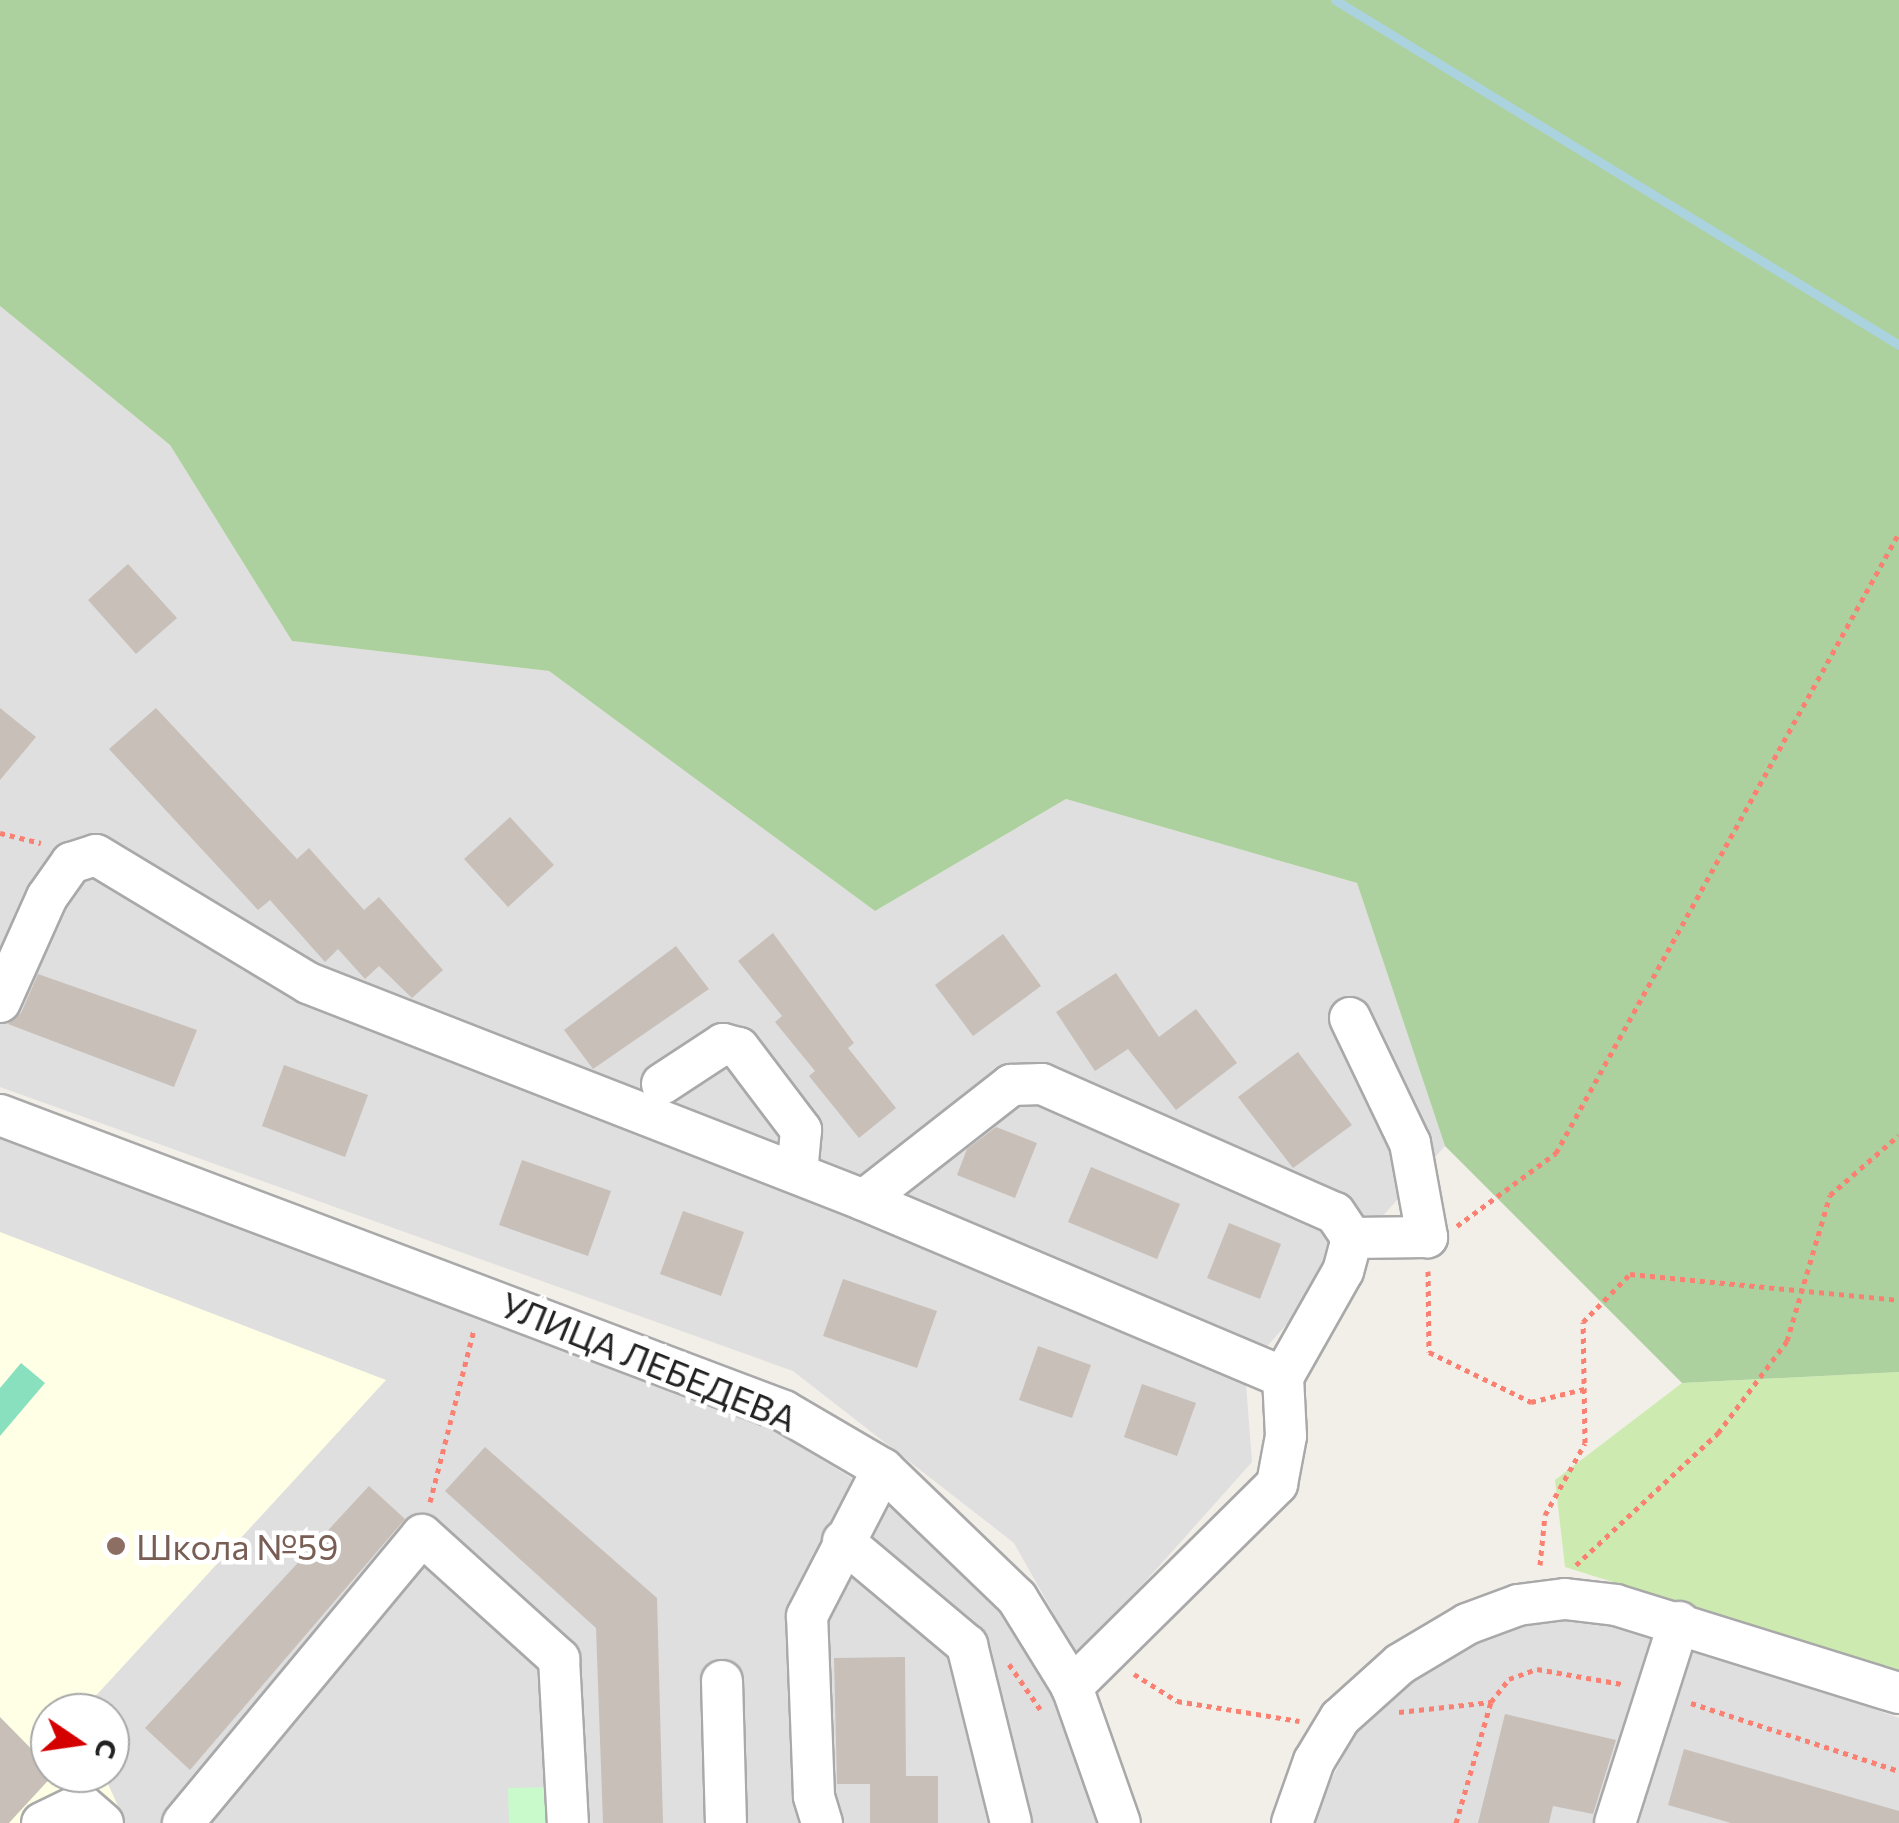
<!DOCTYPE html>
<html>
<head>
<meta charset="utf-8">
<style>
  body { margin:0 }
  #map { position:relative; width:1899px; height:1823px; overflow:hidden; background:#f2efe9; font-family:Commissioner,sans-serif }
  div>[style] { position:absolute }
  [style*='--x'] { left:calc(var(--x)*1px); top:calc(var(--y)*1px); width:calc(var(--w)*1px); rotate:calc(var(--a)*1deg) }
  .residential>* { inset:0; background:#e0dfdf }
  .education>* { inset:0; background:#ffffe5 }
  .grass>* { inset:0; background:#cdebb0 }
  .forest>* { inset:0; background:#add19e }
  .park>* { inset:0; background:#c8facc }
  .pitch>* { inset:0; background:#88e0be }
  .stream>* { height:9px; margin:-4.5px; padding:0 4.5px; transform-origin:4.5px; border-radius:4.5px; background:#aad3df }
  .building>* { inset:0; background:#c7bfb8 }
  .path>* { height:5px; margin-top:-2.5px; transform-origin:0; background:repeating-linear-gradient(90deg,#fa8072 0 5px,transparent 0 10px) }
  .roads { filter:drop-shadow(2px 0 #a9a9a9) drop-shadow(-2px 0 #a9a9a9) drop-shadow(0 2px #a9a9a9) drop-shadow(0 -2px #a9a9a9) }
  .minor>* { height:40px; margin:-20px; padding:0 20px; transform-origin:20px; border-radius:20px; background:#fff }
  .dots>* { width:28px; height:28px; translate:-50% -50%; box-sizing:border-box; border:5px solid #fff; border-radius:50% }
  span { translate:-50% -50%; white-space:nowrap; text-align:center; line-height:1.15; -webkit-text-stroke:9px #fff; paint-order:stroke }
  .street-label { font-size:35px; color:#222 }
  .education-label { font-size:35px; color:#785e54 }
  .left { translate:0 -50%; text-align:left }
  .north { position:absolute; left:30px; top:1693px; width:100px; height:100px; box-sizing:border-box; background:#fff; border:2px solid #a7a7a7; border-radius:50%; rotate:103deg; font-size:28px; font-weight:700; line-height:40px; text-align:center; color:#222 }
  .north::after { content:''; display:block; margin:auto; width:35px; height:45px; background:#d40000; clip-path:polygon(50% 0,100% 100%,50% 72%,0 100%) }
</style>
</head>
<body>
<div id="map">
  <div class="residential">
    <div style="clip-path:polygon(0 306px,170px 445px,292px 641px,549px 671px,875px 911px,1066px 799px,1357px 883px,1445px 1146px,1245px 1371px,1252px 1462px,1078px 1657px,1014px 1543px,793px 1371px,0 1087px)"></div>
    <div style="clip-path:polygon(evenodd,0 1138px,736px 1407px,902px 1509px,996px 1608px,1055px 1694px,1100px 1823px,0 1823px,0 1138px,50px 1713px,110px 1713px,110px 1773px,50px 1773px,50px 1713px)"></div>
    <div style="clip-path:polygon(1612px 1616px,1899px 1718px,1899px 1823px,1309px 1823px,1367px 1710px,1442px 1659px,1521px 1625px)"></div>
  </div>
  <div class="education">
    <div style="clip-path:polygon(0 1232px,386px 1380px,80px 1713px,50px 1713px,50px 1773px,103px 1773px,118px 1806px,107px 1823px,0 1823px)"></div>
  </div>
  <div class="grass">
    <div style="clip-path:polygon(1899px 1372px,1899px 1672px,1565px 1567px,1555px 1480px,1682px 1383px)"></div>
  </div>
  <div class="forest">
    <div style="clip-path:polygon(0 0,1899px 0,1899px 1372px,1682px 1383px,1445px 1146px,1357px 883px,1066px 799px,875px 911px,549px 671px,292px 641px,170px 445px,0 306px)"></div>
  </div>
  <div class="park">
    <div style="clip-path:polygon(559px 1787px,560px 1823px,509px 1823px,508px 1788px)"></div>
  </div>
  <div class="pitch">
    <div style="clip-path:polygon(21px 1363px,45px 1383px,0 1436px,0 1388px)"></div>
  </div>
  <div class="stream">
    <div style="--x:1335;--y:0;--w:661;--a:31.45"></div>
  </div>
  <div class="building">
    <div style="clip-path:polygon(128px 564px,177px 618px,136px 654px,88px 600px)"></div>
    <div style="clip-path:polygon(0 708px,36px 737px,0 780px)"></div>
    <div style="clip-path:polygon(156px 708px,297px 859px,309px 848px,364px 910px,379px 897px,443px 970px,412px 998px,379px 966px,365px 979px,338px 949px,325px 962px,270px 900px,258px 910px,109px 749px)"></div>
    <div style="clip-path:polygon(510px 817px,554px 865px,508px 907px,464px 859px)"></div>
    <div style="clip-path:polygon(773px 933px,854px 1043px,848px 1048px,896px 1108px,859px 1138px,809px 1076px,815px 1071px,775px 1022px,782px 1016px,738px 961px)"></div>
    <div style="clip-path:polygon(1003px 934px,1041px 986px,973px 1036px,935px 985px)"></div>
    <div style="clip-path:polygon(676px 946px,709px 989px,593px 1069px,564px 1030px)"></div>
    <div style="clip-path:polygon(1116px 973px,1159px 1037px,1196px 1009px,1237px 1063px,1176px 1110px,1128px 1049px,1095px 1071px,1056px 1012px)"></div>
    <div style="clip-path:polygon(38px 974px,197px 1030px,174px 1087px,8px 1024px,21px 1013px)"></div>
    <div style="clip-path:polygon(1298px 1052px,1352px 1125px,1293px 1168px,1238px 1097px)"></div>
    <div style="clip-path:polygon(284px 1065px,368px 1095px,345px 1157px,262px 1126px)"></div>
    <div style="clip-path:polygon(996px 1127px,1037px 1143px,1015px 1198px,957px 1175px,967px 1149px)"></div>
    <div style="clip-path:polygon(522px 1160px,611px 1191px,588px 1256px,499px 1225px)"></div>
    <div style="clip-path:polygon(1091px 1167px,1180px 1204px,1157px 1259px,1068px 1222px)"></div>
    <div style="clip-path:polygon(683px 1211px,744px 1232px,721px 1296px,660px 1274px)"></div>
    <div style="clip-path:polygon(1229px 1223px,1281px 1244px,1260px 1299px,1207px 1278px)"></div>
    <div style="clip-path:polygon(843px 1279px,937px 1311px,917px 1368px,823px 1336px)"></div>
    <div style="clip-path:polygon(1038px 1346px,1091px 1365px,1072px 1418px,1019px 1400px)"></div>
    <div style="clip-path:polygon(1142px 1384px,1196px 1403px,1177px 1456px,1124px 1437px)"></div>
    <div style="clip-path:polygon(485px 1447px,657px 1598px,663px 1823px,603px 1823px,596px 1628px,445px 1491px)"></div>
    <div style="clip-path:polygon(369px 1486px,405px 1519px,190px 1770px,145px 1728px)"></div>
    <div style="clip-path:polygon(905px 1657px,906px 1776px,938px 1776px,938px 1823px,870px 1823px,870px 1784px,837px 1784px,834px 1658px)"></div>
    <div style="clip-path:polygon(1505px 1714px,1616px 1740px,1593px 1814px,1553px 1806px,1549px 1823px,1478px 1823px)"></div>
    <div style="clip-path:polygon(0 1717px,55px 1773px,9px 1823px,0 1823px)"></div>
    <div style="clip-path:polygon(1684px 1749px,1899px 1811px,1899px 1823px,1731px 1823px,1668px 1805px)"></div>
  </div>
  <div class="path">
    <div style="--x:0;--y:833;--w:42;--a:13.7"></div>
    <div style="--x:1457;--y:1226;--w:123;--a:-36.4"></div>
    <div style="--x:1556;--y:1153;--w:709;--a:-61.05"></div>
    <div style="--x:1428;--y:1271;--w:81;--a:89.3"></div>
    <div style="--x:1429;--y:1352;--w:114;--a:26.1"></div>
    <div style="--x:1531;--y:1402;--w:55;--a:-13.8"></div>
    <div style="--x:430;--y:1502;--w:179;--a:-75.7"></div>
    <div style="--x:1540;--y:1565;--w:50;--a:-84.3"></div>
    <div style="--x:1545;--y:1515;--w:82;--a:-60.9"></div>
    <div style="--x:1585;--y:1443;--w:121;--a:-90.9"></div>
    <div style="--x:1583;--y:1322;--w:67;--a:-45.6"></div>
    <div style="--x:1630;--y:1274;--w:270;--a:5.5"></div>
    <div style="--x:1576;--y:1565;--w:194;--a:-42.9"></div>
    <div style="--x:1718;--y:1433;--w:115;--a:-53.1"></div>
    <div style="--x:1787;--y:1341;--w:152;--a:-73.6"></div>
    <div style="--x:1830;--y:1195;--w:91;--a:-41"></div>
    <div style="--x:1009;--y:1664;--w:55;--a:55.4"></div>
    <div style="--x:1134;--y:1674;--w:51;--a:32.1"></div>
    <div style="--x:1177;--y:1701;--w:124;--a:9.3"></div>
    <div style="--x:1691;--y:1703;--w:219;--a:18.1"></div>
    <div style="--x:1399;--y:1712;--w:93;--a:-6.2"></div>
    <div style="--x:1456;--y:1823;--w:126;--a:-73.9"></div>
    <div style="--x:1491;--y:1702;--w:29;--a:-52"></div>
    <div style="--x:1509;--y:1679;--w:30;--a:-20"></div>
    <div style="--x:1537;--y:1669;--w:86;--a:10"></div>
  </div>
  <div class="roads">
    <div class="minor">
      <div style="--x:0;--y:1002;--w:115;--a:-65.9"></div>
      <div style="--x:47;--y:897;--w:42;--a:-54.8"></div>
      <div style="--x:71;--y:863;--w:26;--a:-18"></div>
      <div style="--x:96;--y:855;--w:248;--a:31.1"></div>
      <div style="--x:308;--y:983;--w:597;--a:21.32"></div>
      <div style="--x:864;--y:1200;--w:455;--a:22.9"></div>
      <div style="--x:1350;--y:1018;--w:139;--a:64.4"></div>
      <div style="--x:1410;--y:1143;--w:96;--a:79.7"></div>
      <div style="--x:1427;--y:1237;--w:75;--a:179.2"></div>
      <div style="--x:662;--y:1084;--w:73;--a:-33.3"></div>
      <div style="--x:723;--y:1044;--w:16;--a:14"></div>
      <div style="--x:739;--y:1048;--w:103;--a:52.9"></div>
      <div style="--x:801;--y:1130;--w:43;--a:95.3"></div>
      <div style="--x:0;--y:1115;--w:838;--a:20.68"></div>
      <div style="--x:784;--y:1411;--w:115;--a:30.4"></div>
      <div style="--x:883;--y:1469;--w:186;--a:43.9"></div>
      <div style="--x:1017;--y:1598;--w:105;--a:58.3"></div>
      <div style="--x:1072;--y:1687;--w:144;--a:70.6"></div>
      <div style="--x:864;--y:1200;--w:187;--a:-38"></div>
      <div style="--x:1011;--y:1085;--w:31;--a:-2"></div>
      <div style="--x:1042;--y:1084;--w:320;--a:23.8"></div>
      <div style="--x:1335;--y:1213;--w:30;--a:56"></div>
      <div style="--x:1352;--y:1238;--w:34;--a:105"></div>
      <div style="--x:1343;--y:1271;--w:122;--a:119.5"></div>
      <div style="--x:1283;--y:1377;--w:59;--a:87.1"></div>
      <div style="--x:1286;--y:1436;--w:49;--a:100.6"></div>
      <div style="--x:1277;--y:1484;--w:289;--a:135.3"></div>
      <div style="--x:843;--y:1541;--w:162;--a:40"></div>
      <div style="--x:967;--y:1645;--w:183;--a:76.1"></div>
      <div style="--x:722;--y:1681;--w:142;--a:88.4"></div>
      <div style="--x:42;--y:1823;--w:43;--a:-26"></div>
      <div style="--x:81;--y:1804;--w:29;--a:41"></div>
      <div style="--x:183;--y:1823;--w:374;--a:-50.3"></div>
      <div style="--x:422;--y:1535;--w:185;--a:42.1"></div>
      <div style="--x:559;--y:1659;--w:164;--a:86.9"></div>
      <div style="--x:822;--y:1823;--w:28;--a:-107"></div>
      <div style="--x:814;--y:1796;--w:180;--a:-92.2"></div>
      <div style="--x:807;--y:1616;--w:165;--a:-62.7"></div>
      <div style="--x:1292;--y:1823;--w:66;--a:-70.5"></div>
      <div style="--x:1314;--y:1761;--w:50;--a:-58.8"></div>
      <div style="--x:1340;--y:1718;--w:81;--a:-42"></div>
      <div style="--x:1400;--y:1664;--w:78;--a:-30.8"></div>
      <div style="--x:1467;--y:1624;--w:54;--a:-20.4"></div>
      <div style="--x:1518;--y:1605;--w:47;--a:-7.3"></div>
      <div style="--x:1565;--y:1599;--w:51;--a:6.7"></div>
      <div style="--x:1616;--y:1605;--w:296;--a:17.3"></div>
      <div style="--x:1615;--y:1823;--w:211;--a:-72.3"></div>
    </div>
  </div>
  <div class="dots">
    <div style="left:116px;top:1546px;background:#8d6e63"></div>
  </div>
  <div class="street-label">
    <span style="left:649px;top:1361px;rotate:22deg">УЛИЦА ЛЕБЕДЕВА</span>
  </div>
  <div class="education-label">
    <span class="left" style="left:136px;top:1546px">Школа №59</span>
  </div>
  <div class="north">С</div>
</div>
</body>
</html>
